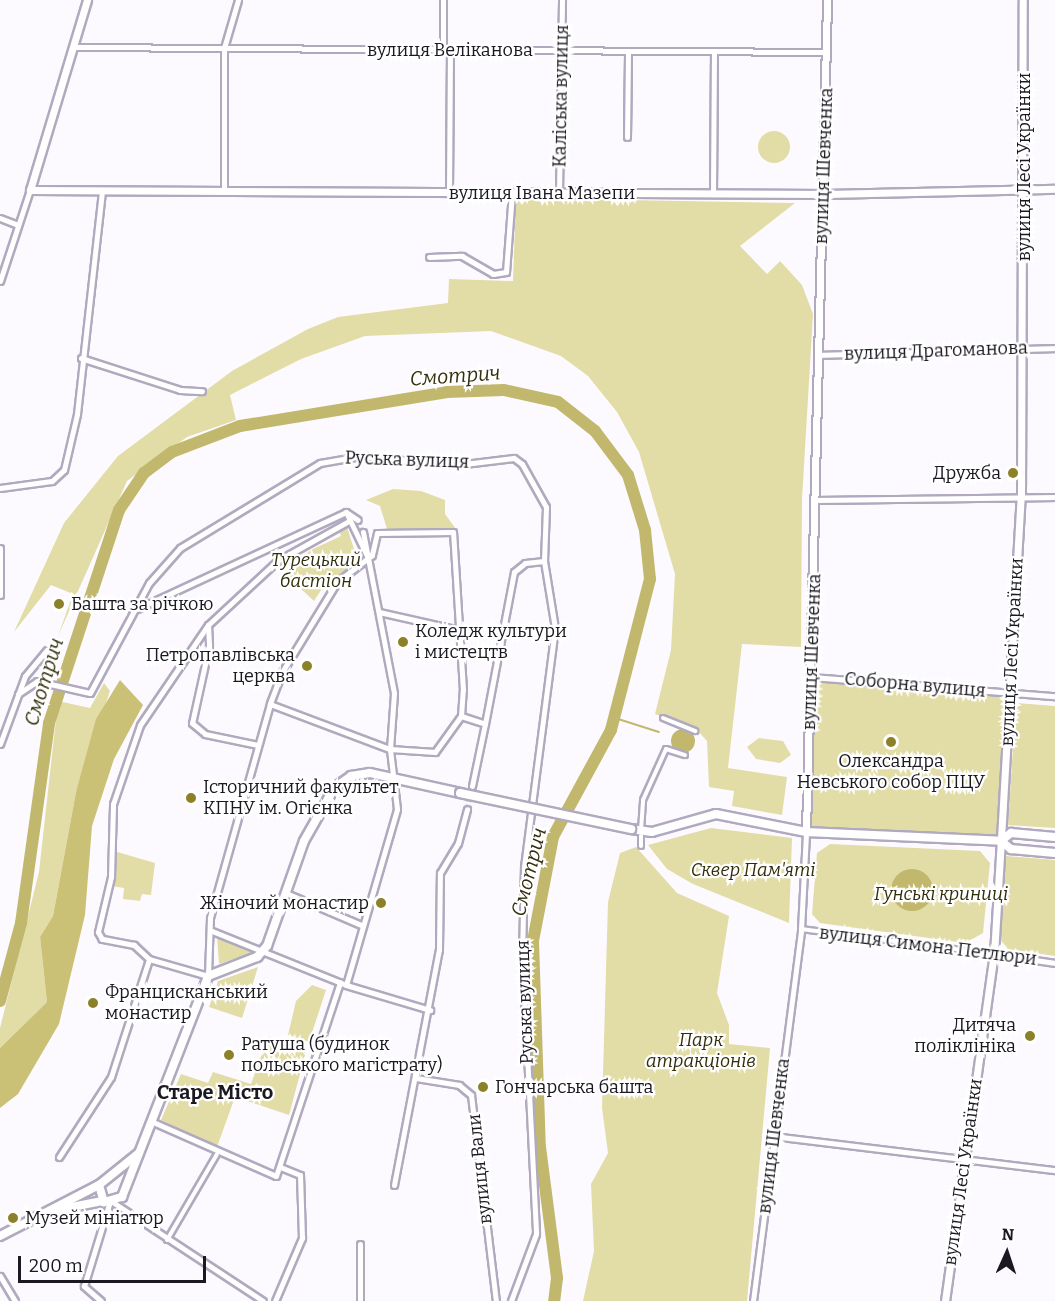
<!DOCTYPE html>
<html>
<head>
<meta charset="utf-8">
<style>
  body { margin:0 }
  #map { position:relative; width:1055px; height:1301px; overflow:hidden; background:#fcfaff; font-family:Bitter,serif }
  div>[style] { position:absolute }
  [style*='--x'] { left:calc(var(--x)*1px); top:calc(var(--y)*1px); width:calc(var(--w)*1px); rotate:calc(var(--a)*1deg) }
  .green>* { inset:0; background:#e2dca6 }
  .round { border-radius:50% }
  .forest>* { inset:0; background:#cbc176 }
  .water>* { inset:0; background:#c2b86d }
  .stream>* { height:2px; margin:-1px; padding:0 1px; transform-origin:1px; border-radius:1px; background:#c2b86d }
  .river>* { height:12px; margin:-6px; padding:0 6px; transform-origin:6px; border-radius:6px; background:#c2b86d }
  .minor-tunnel>* { height:5px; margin-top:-2.5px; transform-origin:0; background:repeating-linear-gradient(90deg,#dad8de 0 5px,transparent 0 7.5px) }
  .roads { filter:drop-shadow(2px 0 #b1aabf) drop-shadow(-2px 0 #b1aabf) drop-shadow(0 2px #b1aabf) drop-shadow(0 -2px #b1aabf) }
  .pedestrian>* { height:4px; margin:-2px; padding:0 2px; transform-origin:2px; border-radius:2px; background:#fff }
  .minor>* { height:5px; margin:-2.5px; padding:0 2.5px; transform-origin:2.5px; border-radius:2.5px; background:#fff }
  .tertiary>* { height:7px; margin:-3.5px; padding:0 3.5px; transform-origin:3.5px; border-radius:3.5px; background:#fff }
  .secondary>* { height:8px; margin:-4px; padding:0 4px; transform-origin:4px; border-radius:4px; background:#fff }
  .bridges { filter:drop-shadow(2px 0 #b1aabf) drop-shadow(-2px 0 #b1aabf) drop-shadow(0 2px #b1aabf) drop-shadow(0 -2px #b1aabf) }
  .secondary-bridge>* { height:8px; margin:-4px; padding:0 4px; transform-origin:4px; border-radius:4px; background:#fff }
  .dots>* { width:16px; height:16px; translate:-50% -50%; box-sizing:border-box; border:3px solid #fff; border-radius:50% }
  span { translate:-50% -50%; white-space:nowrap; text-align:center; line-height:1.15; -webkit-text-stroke:4.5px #fff; paint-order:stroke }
  .street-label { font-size:18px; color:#1a1820 }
  .poi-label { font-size:18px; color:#1a1820 }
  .right { translate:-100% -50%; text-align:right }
  .left { translate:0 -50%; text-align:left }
  .park-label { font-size:18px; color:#312d0b; font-style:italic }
  .water-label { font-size:20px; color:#342f0d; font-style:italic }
  .neighbourhood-label { font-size:20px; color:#1a1820; font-weight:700 }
  .north { position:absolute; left:977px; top:1223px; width:60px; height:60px; -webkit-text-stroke:4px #fff; paint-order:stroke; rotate:3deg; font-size:16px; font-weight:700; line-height:24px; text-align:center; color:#1a1820 }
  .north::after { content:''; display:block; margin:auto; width:21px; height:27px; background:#1a1820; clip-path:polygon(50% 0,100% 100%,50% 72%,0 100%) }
  .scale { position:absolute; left:18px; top:1256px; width:188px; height:27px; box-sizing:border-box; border:3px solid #1a1820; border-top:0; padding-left:8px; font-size:18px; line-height:21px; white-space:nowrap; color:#1a1820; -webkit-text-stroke:4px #fff; paint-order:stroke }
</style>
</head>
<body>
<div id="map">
  <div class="green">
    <div class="round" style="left:758px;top:131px;width:32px;height:32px"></div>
    <div style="clip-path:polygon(516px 198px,795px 203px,740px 246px,767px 274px,780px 261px,802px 285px,813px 314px,802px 499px,801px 647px,742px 644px,728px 768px,787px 777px,782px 815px,732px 806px,734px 791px,709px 787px,707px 741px,697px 730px,655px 714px,671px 650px,675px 574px,639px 452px,617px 412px,588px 376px,561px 356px,491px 331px,365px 336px,301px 359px,230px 395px,236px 420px,187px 437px,127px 481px,58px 636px,73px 594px,51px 585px,14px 632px,64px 523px,118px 456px,232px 371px,308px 329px,338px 317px,448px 303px,449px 279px,513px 281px)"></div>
    <div style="clip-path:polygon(393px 489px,421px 491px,445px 500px,445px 514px,456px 529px,387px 529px,380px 506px,366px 500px)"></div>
    <div style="clip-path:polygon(347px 527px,360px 568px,323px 587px,314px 601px,284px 573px,311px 550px,341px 536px,339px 531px)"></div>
    <div style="clip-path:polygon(811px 677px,1009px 693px,1001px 841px,807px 832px)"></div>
    <div style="clip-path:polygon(104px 683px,110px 691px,76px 792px,53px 916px,40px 937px,47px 1002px,0 1048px,0 1028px,39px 872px,58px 701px,90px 708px)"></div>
    <div style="clip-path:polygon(1016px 703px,1055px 706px,1055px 828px,1008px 825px)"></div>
    <div style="clip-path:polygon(759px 738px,783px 741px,791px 755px,780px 763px,756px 759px,747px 747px)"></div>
    <div style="clip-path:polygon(711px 828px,792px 838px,789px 923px,693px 884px,667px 869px,648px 845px)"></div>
    <div style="clip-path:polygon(830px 844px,980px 851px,990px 863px,983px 933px,965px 943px,820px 923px,812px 914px,817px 853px)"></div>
    <div style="clip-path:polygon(636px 847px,677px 893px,729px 916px,717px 993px,729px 1025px,729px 1044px,770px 1048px,747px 1301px,583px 1301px,594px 1251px,591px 1184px,608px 1153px,602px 1108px,608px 902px,620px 853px)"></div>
    <div style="clip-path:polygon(114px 851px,155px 863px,151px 895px,142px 894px,140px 901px,123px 899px,124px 888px,112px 886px)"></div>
    <div style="clip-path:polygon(1006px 856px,1055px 860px,1055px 956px,1008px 949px,999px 938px)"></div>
    <div style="clip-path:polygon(217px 936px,253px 946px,252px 953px,219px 964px)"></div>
    <div style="clip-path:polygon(258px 967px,242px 1018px,209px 1007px,218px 981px)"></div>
    <div style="clip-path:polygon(312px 985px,326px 990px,309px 1042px,288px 1035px,296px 1001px)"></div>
    <div style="clip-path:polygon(268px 1037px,307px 1048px,289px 1115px,235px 1097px,217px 1147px,161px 1120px,181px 1074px,208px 1083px,213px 1072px,251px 1084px)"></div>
  </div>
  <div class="forest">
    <div style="clip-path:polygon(120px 680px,143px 705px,114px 759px,92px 826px,85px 915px,59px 1024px,18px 1094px,0 1108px,0 1048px,47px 1002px,40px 937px,53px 916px,76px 792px,96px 719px)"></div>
  </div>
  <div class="water">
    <div class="round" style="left:671px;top:729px;width:24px;height:24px"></div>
    <div class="round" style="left:891px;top:869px;width:42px;height:42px"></div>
  </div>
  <div class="stream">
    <div style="--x:615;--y:718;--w:46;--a:17.7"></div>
  </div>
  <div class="river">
    <div style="--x:0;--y:1001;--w:81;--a:-74.9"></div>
    <div style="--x:21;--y:923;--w:202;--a:-82"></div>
    <div style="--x:49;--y:723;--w:224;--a:-71.8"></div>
    <div style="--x:119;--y:510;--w:45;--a:-56"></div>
    <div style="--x:144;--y:473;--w:35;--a:-37"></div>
    <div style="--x:172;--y:452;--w:73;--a:-20.9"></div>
    <div style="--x:240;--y:426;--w:210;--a:-9.3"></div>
    <div style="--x:447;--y:392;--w:57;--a:-2"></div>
    <div style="--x:504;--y:390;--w:55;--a:12.5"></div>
    <div style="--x:558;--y:402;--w:47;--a:38.1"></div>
    <div style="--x:595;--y:431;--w:55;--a:53.1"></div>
    <div style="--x:628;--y:475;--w:58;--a:72.8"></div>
    <div style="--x:645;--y:530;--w:49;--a:84.2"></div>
    <div style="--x:650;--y:579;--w:156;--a:104.5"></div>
    <div style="--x:611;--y:730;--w:122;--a:118.5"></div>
    <div style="--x:553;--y:837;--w:106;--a:100.9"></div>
    <div style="--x:533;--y:941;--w:206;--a:88.1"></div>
    <div style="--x:540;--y:1147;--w:132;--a:82.6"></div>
    <div style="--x:557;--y:1278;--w:23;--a:97"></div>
  </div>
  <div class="minor-tunnel">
    <div style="--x:358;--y:520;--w:13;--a:67"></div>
    <div style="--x:467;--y:809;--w:24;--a:-78"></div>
  </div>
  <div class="roads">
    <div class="pedestrian">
      <div style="--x:663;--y:718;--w:35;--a:22"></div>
      <div style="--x:641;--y:830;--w:30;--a:-86"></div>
      <div style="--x:643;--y:800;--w:56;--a:-65.7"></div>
      <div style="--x:666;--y:749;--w:20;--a:18"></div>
      <div style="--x:641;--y:846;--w:10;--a:-90"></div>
      <div style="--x:801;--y:929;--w:195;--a:7.4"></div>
      <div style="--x:167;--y:1240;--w:99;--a:-59.8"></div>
    </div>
    <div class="minor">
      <div style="--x:73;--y:47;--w:754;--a:0.38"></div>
      <div style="--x:443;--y:49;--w:49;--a:-90"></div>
      <div style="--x:627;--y:137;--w:86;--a:-89.3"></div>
      <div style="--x:224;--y:191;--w:143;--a:-90"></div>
      <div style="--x:224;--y:48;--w:50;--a:-73.7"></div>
      <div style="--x:449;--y:192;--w:142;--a:-89.6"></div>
      <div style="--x:559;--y:193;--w:193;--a:-89.1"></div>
      <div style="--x:713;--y:194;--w:143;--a:-89.6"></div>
      <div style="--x:0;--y:218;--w:19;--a:21"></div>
      <div style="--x:429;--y:257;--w:33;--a:-2"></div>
      <div style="--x:462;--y:256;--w:36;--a:30"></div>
      <div style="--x:493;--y:274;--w:13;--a:-9"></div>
      <div style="--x:506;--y:272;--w:79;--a:-85.7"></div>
      <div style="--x:0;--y:281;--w:96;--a:-71.8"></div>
      <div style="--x:818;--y:355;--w:237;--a:-1.7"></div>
      <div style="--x:81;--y:358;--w:104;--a:17.9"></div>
      <div style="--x:180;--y:390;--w:22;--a:3"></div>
      <div style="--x:0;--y:488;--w:52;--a:-7.7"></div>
      <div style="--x:52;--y:481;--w:16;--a:-43"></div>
      <div style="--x:64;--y:470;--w:57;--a:-76.9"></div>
      <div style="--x:77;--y:414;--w:224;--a:-83.6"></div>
      <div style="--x:818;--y:500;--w:237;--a:-0.7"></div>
      <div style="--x:346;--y:512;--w:51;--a:64.4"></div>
      <div style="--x:346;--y:512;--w:14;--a:34"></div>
      <div style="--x:0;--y:548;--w:47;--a:90"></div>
      <div style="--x:137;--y:609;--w:230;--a:-24.9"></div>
      <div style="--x:379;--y:612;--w:82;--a:12.7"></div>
      <div style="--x:208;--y:625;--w:21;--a:87"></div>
      <div style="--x:209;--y:646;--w:79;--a:102.4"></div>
      <div style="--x:192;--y:723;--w:17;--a:40"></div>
      <div style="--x:205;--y:734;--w:54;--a:11.7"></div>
      <div style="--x:811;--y:677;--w:245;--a:4.5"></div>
      <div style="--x:18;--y:694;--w:23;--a:-34"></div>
      <div style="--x:37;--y:681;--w:54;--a:12.8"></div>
      <div style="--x:90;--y:693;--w:125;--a:-61.8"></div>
      <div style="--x:149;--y:583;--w:47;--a:-48.5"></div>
      <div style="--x:180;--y:548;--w:164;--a:-31.3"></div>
      <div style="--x:320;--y:463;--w:41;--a:-9.9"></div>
      <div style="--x:360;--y:456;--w:96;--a:5.4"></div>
      <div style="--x:456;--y:465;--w:58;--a:-6.9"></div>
      <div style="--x:514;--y:458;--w:10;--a:37"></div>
      <div style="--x:522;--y:464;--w:49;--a:60.8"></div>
      <div style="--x:546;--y:507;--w:54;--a:92.1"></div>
      <div style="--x:544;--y:561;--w:68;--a:80.7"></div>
      <div style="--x:555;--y:628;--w:242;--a:97.4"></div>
      <div style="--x:524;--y:868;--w:87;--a:91.3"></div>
      <div style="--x:522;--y:955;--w:279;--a:87.1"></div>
      <div style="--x:536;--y:1234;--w:72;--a:110.5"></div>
      <div style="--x:270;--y:704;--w:128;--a:20.6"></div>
      <div style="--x:390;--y:749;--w:45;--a:3.8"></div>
      <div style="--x:435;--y:752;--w:44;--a:-54.2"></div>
      <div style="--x:461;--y:716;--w:26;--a:-86"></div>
      <div style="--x:463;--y:690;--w:158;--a:-93.6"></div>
      <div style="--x:453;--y:532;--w:76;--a:179.2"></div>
      <div style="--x:377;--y:533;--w:23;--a:103"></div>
      <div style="--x:372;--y:555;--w:44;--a:142.4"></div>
      <div style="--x:337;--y:582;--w:105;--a:121.4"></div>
      <div style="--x:282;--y:672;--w:34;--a:111"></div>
      <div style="--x:270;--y:704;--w:222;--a:105.7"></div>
      <div style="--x:210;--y:918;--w:58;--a:92"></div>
      <div style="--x:208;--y:976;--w:61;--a:-163.9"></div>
      <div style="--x:149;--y:959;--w:21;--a:-137"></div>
      <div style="--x:134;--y:945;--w:33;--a:-169"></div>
      <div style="--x:102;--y:939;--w:8;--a:-120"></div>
      <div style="--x:98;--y:932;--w:57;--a:-76.7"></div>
      <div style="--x:111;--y:877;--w:73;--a:-88.4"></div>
      <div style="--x:113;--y:804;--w:83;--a:-71.1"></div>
      <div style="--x:140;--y:725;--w:121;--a:-55.8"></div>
      <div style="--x:208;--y:625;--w:94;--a:-42.8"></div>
      <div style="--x:277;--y:561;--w:82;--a:-29.1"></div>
      <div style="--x:461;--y:716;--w:25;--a:18"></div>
      <div style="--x:485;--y:724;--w:155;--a:-79.2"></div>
      <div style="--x:514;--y:572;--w:14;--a:-39"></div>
      <div style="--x:525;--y:563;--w:19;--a:-6"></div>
      <div style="--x:0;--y:744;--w:72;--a:-69.8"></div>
      <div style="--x:25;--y:676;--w:34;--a:-50"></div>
      <div style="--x:472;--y:786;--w:63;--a:-78.2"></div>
      <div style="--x:286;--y:893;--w:82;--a:23.1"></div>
      <div style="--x:212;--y:931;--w:144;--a:21.9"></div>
      <div style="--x:346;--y:985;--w:88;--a:16.6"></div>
      <div style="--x:994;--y:954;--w:62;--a:8.4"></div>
      <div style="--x:346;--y:985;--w:183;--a:-73.8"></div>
      <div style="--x:397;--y:809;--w:60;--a:-96.7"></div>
      <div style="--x:390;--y:749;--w:56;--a:-85.9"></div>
      <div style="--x:394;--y:693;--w:164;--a:-100.9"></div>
      <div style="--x:416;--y:1078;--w:44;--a:9.2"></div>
      <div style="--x:459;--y:1085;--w:16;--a:40"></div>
      <div style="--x:471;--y:1095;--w:208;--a:83.1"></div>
      <div style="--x:153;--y:1122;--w:134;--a:23.7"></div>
      <div style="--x:276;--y:1176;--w:204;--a:-71.7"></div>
      <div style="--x:773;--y:1136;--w:284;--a:6.9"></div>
      <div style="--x:59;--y:1157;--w:95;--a:-57"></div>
      <div style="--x:111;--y:1077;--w:124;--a:-72.1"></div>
      <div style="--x:394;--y:1185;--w:239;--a:-79.2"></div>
      <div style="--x:439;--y:950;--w:77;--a:-89.3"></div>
      <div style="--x:440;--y:873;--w:35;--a:-59"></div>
      <div style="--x:458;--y:843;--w:35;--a:-75"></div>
      <div style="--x:114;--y:1203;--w:178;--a:33.3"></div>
      <div style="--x:0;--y:1276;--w:29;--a:59"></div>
      <div style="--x:101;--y:1301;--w:23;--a:-139"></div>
      <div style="--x:84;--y:1286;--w:86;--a:-73"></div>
      <div style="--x:275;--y:1301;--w:69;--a:-66.8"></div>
      <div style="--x:302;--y:1238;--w:63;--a:-91.8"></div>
      <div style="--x:300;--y:1175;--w:22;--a:-158"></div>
      <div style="--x:360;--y:1301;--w:57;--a:-90"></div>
      <div style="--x:753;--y:1301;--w:375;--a:-82.6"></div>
      <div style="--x:801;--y:929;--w:97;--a:-87"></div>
    </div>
    <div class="tertiary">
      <div style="--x:87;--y:0;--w:198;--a:106.7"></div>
      <div style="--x:30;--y:190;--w:796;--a:0.29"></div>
      <div style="--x:826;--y:194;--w:229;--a:-1.3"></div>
      <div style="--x:806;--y:832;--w:832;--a:-88.55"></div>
      <div style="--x:945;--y:1301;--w:350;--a:-82"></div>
      <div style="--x:994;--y:954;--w:98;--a:-86.5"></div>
      <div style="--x:1000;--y:856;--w:360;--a:-86.7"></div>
      <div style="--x:1021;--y:497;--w:497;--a:-89.8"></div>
    </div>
    <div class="secondary">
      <div style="--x:631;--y:829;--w:21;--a:8"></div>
      <div style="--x:652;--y:832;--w:66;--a:-15.7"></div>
      <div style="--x:716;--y:814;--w:92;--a:11.3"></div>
      <div style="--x:806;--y:832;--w:195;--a:2.6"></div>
      <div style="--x:1001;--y:841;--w:13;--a:-39"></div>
      <div style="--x:1011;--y:833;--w:44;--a:5.2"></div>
      <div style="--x:1001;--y:841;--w:13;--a:39"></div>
      <div style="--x:1011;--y:849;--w:44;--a:5.2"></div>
      <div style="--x:99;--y:1185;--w:18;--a:74"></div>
      <div style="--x:104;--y:1202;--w:19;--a:-16"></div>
      <div style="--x:122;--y:1197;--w:237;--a:-68.7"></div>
      <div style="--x:208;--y:976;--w:53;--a:-21.2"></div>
      <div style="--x:257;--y:957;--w:15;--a:-48"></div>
      <div style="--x:267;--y:946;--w:111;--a:-70.6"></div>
      <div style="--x:304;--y:841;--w:61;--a:-60.5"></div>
      <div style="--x:334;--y:788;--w:21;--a:-35"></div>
      <div style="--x:351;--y:776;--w:19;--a:-9"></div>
      <div style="--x:370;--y:773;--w:92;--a:12.5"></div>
      <div style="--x:57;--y:1210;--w:46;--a:-11.3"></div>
      <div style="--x:0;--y:1236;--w:111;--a:-27.3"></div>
      <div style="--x:99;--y:1185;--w:51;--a:-38.7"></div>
    </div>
  </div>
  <div class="bridges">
    <div class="secondary-bridge">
      <div style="--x:460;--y:793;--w:175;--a:11.9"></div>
    </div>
  </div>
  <div class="dots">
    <div style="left:1013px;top:473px;background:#8c8128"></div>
    <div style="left:59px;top:604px;background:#8c8128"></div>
    <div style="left:403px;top:642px;background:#8c8128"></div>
    <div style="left:307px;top:666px;background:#8c8128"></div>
    <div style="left:891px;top:742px;background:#8c8128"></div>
    <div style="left:191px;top:798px;background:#8c8128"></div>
    <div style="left:381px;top:903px;background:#8c8128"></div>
    <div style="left:93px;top:1003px;background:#8c8128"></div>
    <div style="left:1030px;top:1036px;background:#8c8128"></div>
    <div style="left:229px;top:1055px;background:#8c8128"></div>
    <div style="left:483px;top:1087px;background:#8c8128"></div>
    <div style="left:13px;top:1218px;background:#8c8128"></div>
  </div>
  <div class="street-label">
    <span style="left:450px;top:50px">вулиця Веліканова</span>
    <span style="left:561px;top:96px;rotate:-89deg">Каліська вулиця</span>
    <span style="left:824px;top:166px;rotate:-88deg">вулиця Шевченка</span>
    <span style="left:1024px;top:167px;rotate:-90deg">вулиця Лесі Українки</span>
    <span style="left:542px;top:193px">вулиця Івана Мазепи</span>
    <span style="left:936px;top:351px;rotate:-2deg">вулиця Драгоманова</span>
    <span style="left:407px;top:460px;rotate:2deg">Руська вулиця</span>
    <span style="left:812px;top:652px;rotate:-88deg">вулиця Шевченка</span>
    <span style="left:1012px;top:652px;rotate:-87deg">вулиця Лесі Українки</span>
    <span style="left:915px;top:685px;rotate:5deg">Соборна вулиця</span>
    <span style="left:928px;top:946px;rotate:7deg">вулиця Симона Петлюри</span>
    <span style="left:525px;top:1002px;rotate:-92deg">Руська вулиця</span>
    <span style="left:774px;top:1136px;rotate:-83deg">вулиця Шевченка</span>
    <span style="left:480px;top:1169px;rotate:-96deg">вулиця Вали</span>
    <span style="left:963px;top:1172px;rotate:-82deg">вулиця Лесі Українки</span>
  </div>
  <div class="poi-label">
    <span class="right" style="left:1001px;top:473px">Дружба</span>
    <span class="left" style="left:71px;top:604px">Башта за річкою</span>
    <span class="left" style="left:415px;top:642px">Коледж культури<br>і мистецтв</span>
    <span class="right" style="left:295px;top:666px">Петропавлівська<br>церква</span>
    <span style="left:891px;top:772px">Олександра<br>Невського собор ПЦУ</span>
    <span class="left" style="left:203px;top:798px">Історичний факультет<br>КПНУ ім. Огієнка</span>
    <span class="right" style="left:369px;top:903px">Жіночий монастир</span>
    <span class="left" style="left:105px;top:1003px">Францисканський<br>монастир</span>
    <span class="right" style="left:1016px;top:1036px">Дитяча<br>поліклініка</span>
    <span class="left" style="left:241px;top:1055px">Ратуша (будинок<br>польського магістрату)</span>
    <span class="left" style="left:495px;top:1087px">Гончарська башта</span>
    <span class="left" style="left:25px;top:1218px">Музей мініатюр</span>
  </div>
  <div class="park-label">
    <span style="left:316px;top:571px">Турецький<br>бастіон</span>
    <span style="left:753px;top:870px">Сквер Пам'яті</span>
    <span style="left:941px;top:894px">Гунські криниці</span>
    <span style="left:701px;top:1051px">Парк<br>атракціонів</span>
  </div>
  <div class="water-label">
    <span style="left:455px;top:376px;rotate:-4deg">Смотрич</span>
    <span style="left:44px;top:682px;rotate:-73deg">Смотрич</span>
    <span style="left:529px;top:872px;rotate:-76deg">Смотрич</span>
  </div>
  <div class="neighbourhood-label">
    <span style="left:215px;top:1092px">Старе Місто</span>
  </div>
  <div class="north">N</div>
  <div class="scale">200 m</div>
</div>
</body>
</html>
